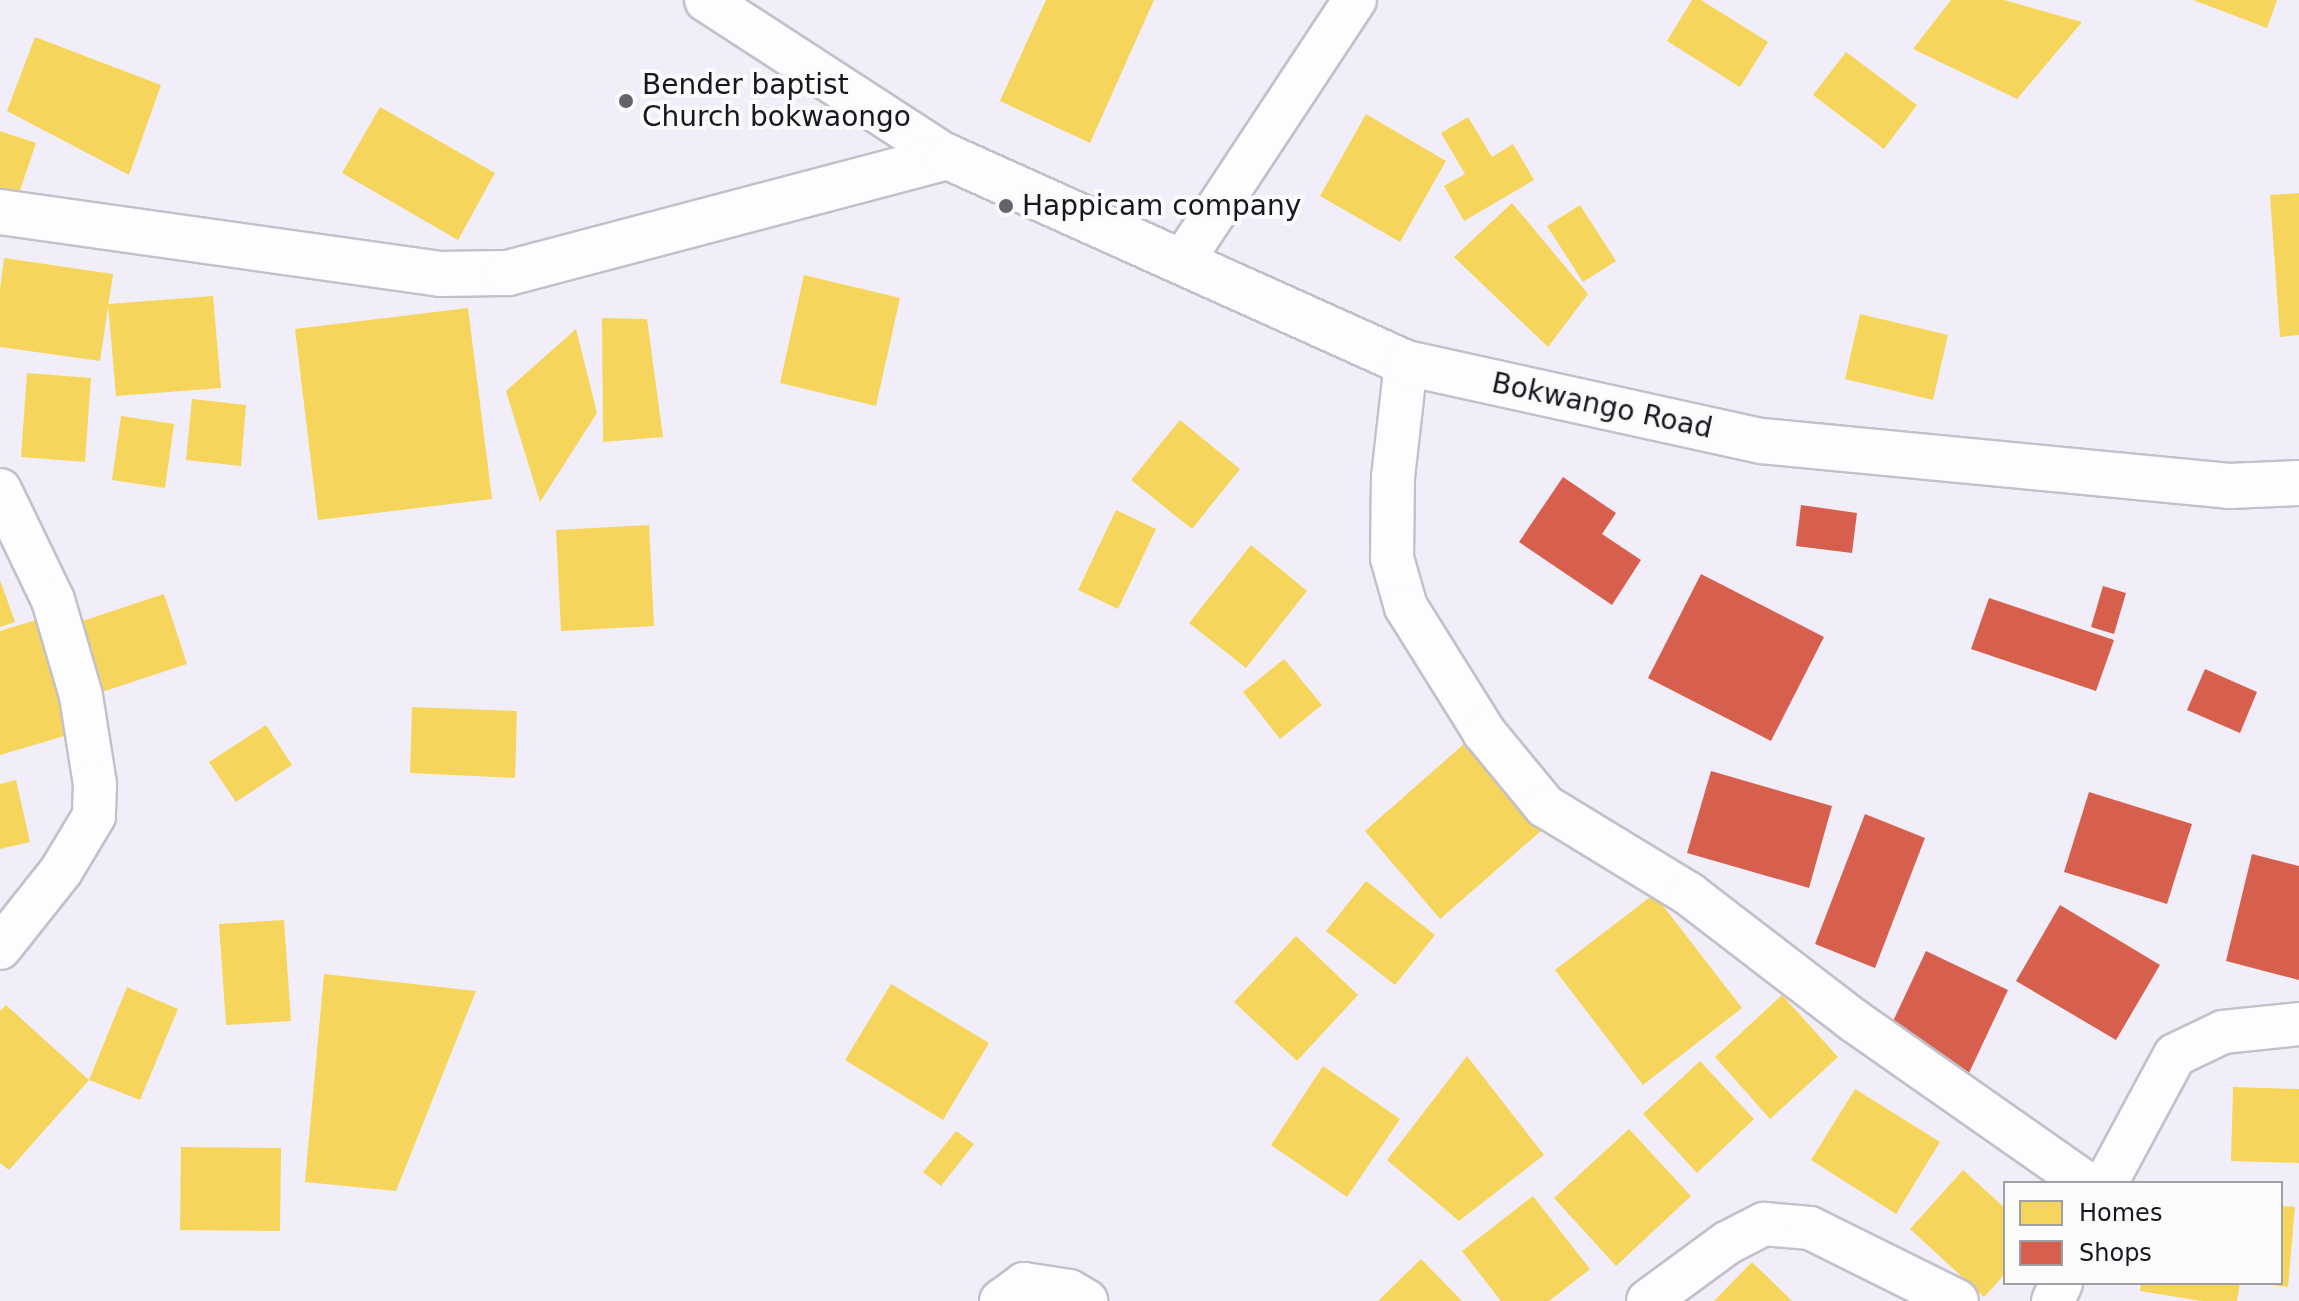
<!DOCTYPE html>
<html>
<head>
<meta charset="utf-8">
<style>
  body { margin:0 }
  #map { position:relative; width:2299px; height:1301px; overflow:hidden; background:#f2eef9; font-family:"DejaVu Sans",sans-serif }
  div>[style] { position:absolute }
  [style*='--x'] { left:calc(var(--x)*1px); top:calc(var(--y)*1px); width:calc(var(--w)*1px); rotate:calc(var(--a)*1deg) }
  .homes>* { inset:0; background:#f6d55c }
  .shops>* { inset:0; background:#d6604d }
  .roads { filter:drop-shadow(2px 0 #c3c0c9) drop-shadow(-2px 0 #c3c0c9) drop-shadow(0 2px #c3c0c9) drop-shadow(0 -2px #c3c0c9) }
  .minor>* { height:42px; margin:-21px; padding:0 21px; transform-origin:21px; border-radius:21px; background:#fdfcfe }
  .tertiary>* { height:44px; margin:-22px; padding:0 22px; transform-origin:22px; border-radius:22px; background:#fdfcfe }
  .dots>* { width:22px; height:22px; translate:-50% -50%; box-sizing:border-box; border:4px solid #fbfbfb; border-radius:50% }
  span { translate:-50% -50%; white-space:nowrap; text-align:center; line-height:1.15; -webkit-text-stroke:8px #fbfbfb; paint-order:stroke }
  .poi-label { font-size:28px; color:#1a161f }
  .left { translate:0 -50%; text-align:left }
  .street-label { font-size:28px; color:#1a161f }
  .legend { position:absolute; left:2003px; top:1181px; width:280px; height:104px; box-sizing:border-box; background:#fbfbfb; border:2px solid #a19fa3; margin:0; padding:10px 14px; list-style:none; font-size:24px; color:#1a161f }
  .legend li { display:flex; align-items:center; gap:16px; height:40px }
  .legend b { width:40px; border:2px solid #a19fa3 }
</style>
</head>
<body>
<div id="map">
  <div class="homes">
    <div style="clip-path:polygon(1046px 0,1154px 0,1090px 143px,1000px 101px)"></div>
    <div style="clip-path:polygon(1692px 0,1701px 0,1768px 42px,1740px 87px,1667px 41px)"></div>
    <div style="clip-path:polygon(1951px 0,2004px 0,2082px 22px,2017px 99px,1913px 49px)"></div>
    <div style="clip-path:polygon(2193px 0,2277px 0,2267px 28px)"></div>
    <div style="clip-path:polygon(35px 37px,161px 85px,129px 175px,7px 111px)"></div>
    <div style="clip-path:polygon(1846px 52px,1917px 105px,1884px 149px,1813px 95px)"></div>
    <div style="clip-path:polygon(380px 107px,495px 173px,458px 240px,342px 173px)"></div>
    <div style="clip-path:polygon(1366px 114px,1446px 161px,1400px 242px,1320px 196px)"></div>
    <div style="clip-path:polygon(1468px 117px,1492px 157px,1513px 144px,1534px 180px,1464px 221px,1444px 186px,1465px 174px,1441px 133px)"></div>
    <div style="clip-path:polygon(0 131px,36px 143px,13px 211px,0 206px)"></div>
    <div style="clip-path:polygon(2299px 193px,2299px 335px,2280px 337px,2270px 195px)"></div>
    <div style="clip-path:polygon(1512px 203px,1588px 294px,1548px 347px,1454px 257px)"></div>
    <div style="clip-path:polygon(1580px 205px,1616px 261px,1583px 282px,1547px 226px)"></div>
    <div style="clip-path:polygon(4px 258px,113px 274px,100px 361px,0 347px,0 290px)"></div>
    <div style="clip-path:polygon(804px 275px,900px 298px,876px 406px,780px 383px)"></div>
    <div style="clip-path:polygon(213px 296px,221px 388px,116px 396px,108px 304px)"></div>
    <div style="clip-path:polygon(468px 308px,492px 499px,318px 520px,295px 329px)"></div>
    <div style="clip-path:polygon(1860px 314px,1948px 335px,1933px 400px,1845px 379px)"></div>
    <div style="clip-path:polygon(602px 318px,647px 319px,663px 437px,603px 442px)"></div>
    <div style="clip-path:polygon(576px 329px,597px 413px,540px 502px,506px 391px)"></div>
    <div style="clip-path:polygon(27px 373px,91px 378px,85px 462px,21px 457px)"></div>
    <div style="clip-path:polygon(192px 399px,246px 405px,241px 466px,186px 460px)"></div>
    <div style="clip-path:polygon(121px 416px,174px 424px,165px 488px,112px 480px)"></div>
    <div style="clip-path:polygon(1180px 420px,1240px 469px,1192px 529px,1131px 480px)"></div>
    <div style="clip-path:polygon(1116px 510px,1156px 529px,1118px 609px,1078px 590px)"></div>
    <div style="clip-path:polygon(649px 525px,654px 626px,561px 631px,556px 530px)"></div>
    <div style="clip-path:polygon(1251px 545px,1307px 591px,1246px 668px,1189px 623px)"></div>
    <div style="clip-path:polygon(0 580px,15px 622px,0 627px)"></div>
    <div style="clip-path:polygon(164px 594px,187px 664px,102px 692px,79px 622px)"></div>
    <div style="clip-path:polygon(36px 620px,71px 734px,0 755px,0 631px)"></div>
    <div style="clip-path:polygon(1284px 659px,1322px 705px,1280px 739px,1243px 692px)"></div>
    <div style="clip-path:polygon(412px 707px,517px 711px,515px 778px,410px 773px)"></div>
    <div style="clip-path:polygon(266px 725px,292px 765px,236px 802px,209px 762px)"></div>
    <div style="clip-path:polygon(1465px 743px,1541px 831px,1440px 919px,1365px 831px)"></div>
    <div style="clip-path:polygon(16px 780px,30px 842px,0 849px,0 784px)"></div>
    <div style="clip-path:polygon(1366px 881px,1435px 935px,1395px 985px,1326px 931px)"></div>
    <div style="clip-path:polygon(1654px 894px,1742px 1008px,1643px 1085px,1555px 970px)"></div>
    <div style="clip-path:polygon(284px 920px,291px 1021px,226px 1025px,219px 924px)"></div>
    <div style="clip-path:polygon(1296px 936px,1358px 995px,1297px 1061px,1234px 1002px)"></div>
    <div style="clip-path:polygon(324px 974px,476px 991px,396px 1191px,305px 1182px)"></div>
    <div style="clip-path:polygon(891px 984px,989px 1043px,943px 1120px,845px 1060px)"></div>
    <div style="clip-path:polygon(127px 987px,178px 1009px,140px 1100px,89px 1080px)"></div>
    <div style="clip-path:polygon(1782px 995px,1838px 1057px,1770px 1119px,1715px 1057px)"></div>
    <div style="clip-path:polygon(6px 1005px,89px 1080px,9px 1170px,0 1163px,0 1011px)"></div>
    <div style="clip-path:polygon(1467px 1056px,1544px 1155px,1459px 1221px,1387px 1160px)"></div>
    <div style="clip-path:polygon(1700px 1061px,1754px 1119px,1697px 1173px,1643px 1114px)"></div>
    <div style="clip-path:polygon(1323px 1066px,1400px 1119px,1347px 1197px,1271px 1145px)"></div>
    <div style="clip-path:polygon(2233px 1087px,2299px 1089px,2299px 1163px,2231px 1161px)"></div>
    <div style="clip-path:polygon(1855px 1089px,1940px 1142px,1896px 1214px,1811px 1160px)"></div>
    <div style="clip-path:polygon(1629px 1129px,1691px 1196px,1616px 1266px,1554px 1198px)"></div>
    <div style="clip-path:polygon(956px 1131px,974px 1144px,941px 1186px,923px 1172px)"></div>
    <div style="clip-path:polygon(181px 1147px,281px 1148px,280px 1231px,180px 1230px)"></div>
    <div style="clip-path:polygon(1963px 1170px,2005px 1208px,2005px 1274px,1984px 1297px,1910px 1229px)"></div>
    <div style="clip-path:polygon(1533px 1196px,1590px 1269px,1549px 1301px,1501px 1301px,1462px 1251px)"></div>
    <div style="clip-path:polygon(2281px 1206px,2295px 1207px,2288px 1287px,2271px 1285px,2281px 1283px)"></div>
    <div style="clip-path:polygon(1421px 1259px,1462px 1301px,1378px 1301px)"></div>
    <div style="clip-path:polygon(1752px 1262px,1792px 1301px,1714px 1301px)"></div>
    <div style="clip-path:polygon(2141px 1283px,2240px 1283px,2237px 1301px,2202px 1301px,2140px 1291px)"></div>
  </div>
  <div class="shops">
    <div style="clip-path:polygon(1563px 477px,1616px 513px,1602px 534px,1641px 560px,1612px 605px,1519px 542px)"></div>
    <div style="clip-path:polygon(1801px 505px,1857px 513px,1852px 553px,1796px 546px)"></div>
    <div style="clip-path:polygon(1701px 574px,1824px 637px,1771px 741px,1648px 678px)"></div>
    <div style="clip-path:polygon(2103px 586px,2126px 593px,2114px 634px,2091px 627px)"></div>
    <div style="clip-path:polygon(1989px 598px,2114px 640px,2096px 691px,1971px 649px)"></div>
    <div style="clip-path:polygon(2205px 669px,2257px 692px,2240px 733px,2187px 710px)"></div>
    <div style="clip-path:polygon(1711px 771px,1832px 806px,1809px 888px,1687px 853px)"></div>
    <div style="clip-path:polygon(2089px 792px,2192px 824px,2167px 904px,2064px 872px)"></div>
    <div style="clip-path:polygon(1865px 814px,1925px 838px,1875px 968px,1815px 944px)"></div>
    <div style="clip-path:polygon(2252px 854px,2299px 866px,2299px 980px,2226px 961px)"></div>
    <div style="clip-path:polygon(2060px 905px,2160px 965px,2116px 1040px,2016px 981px)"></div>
    <div style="clip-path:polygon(1926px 951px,2008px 990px,1968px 1075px,1886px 1036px)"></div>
  </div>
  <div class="roads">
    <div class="minor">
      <div style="--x:706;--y:0;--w:288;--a:33"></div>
      <div style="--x:1182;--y:262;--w:314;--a:-56.6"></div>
      <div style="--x:1406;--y:363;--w:115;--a:96.5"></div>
      <div style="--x:1393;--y:477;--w:81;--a:90.7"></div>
      <div style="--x:1392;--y:558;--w:51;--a:74.1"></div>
      <div style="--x:1406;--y:607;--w:147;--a:58"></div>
      <div style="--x:1484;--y:732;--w:96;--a:50.5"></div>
      <div style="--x:1545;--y:806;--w:169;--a:31.4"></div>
      <div style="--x:1689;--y:894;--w:207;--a:37.5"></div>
      <div style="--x:1853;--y:1020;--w:284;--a:35"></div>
      <div style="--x:0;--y:490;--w:122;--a:64.3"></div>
      <div style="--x:53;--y:600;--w:100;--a:73.7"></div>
      <div style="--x:81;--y:696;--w:89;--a:81"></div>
      <div style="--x:95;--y:784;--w:32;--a:92"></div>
      <div style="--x:94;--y:816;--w:64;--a:121"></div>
      <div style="--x:61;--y:871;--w:98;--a:128.4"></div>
      <div style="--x:2106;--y:1183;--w:145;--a:-61.7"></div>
      <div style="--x:2175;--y:1055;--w:53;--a:-25.6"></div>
      <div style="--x:2223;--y:1032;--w:76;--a:-6"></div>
      <div style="--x:1001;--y:1301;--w:29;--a:-36"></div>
      <div style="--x:1024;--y:1284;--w:46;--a:8.8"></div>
      <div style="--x:1069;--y:1291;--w:20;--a:30"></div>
      <div style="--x:1648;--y:1301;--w:98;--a:-36.3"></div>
      <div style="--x:1727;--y:1243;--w:42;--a:-27.2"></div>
      <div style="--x:1764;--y:1224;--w:46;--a:5"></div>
      <div style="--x:1810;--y:1228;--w:164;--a:26.4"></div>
      <div style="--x:2053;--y:1301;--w:20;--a:-66"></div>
    </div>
    <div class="tertiary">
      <div style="--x:0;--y:212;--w:445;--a:8"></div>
      <div style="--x:441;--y:274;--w:67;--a:-0.9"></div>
      <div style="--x:508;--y:273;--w:455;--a:-14.8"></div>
      <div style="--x:948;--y:157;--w:502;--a:24.22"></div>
      <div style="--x:1406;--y:363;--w:364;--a:12.4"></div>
      <div style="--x:1762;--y:441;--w:469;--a:5.5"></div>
      <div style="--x:2229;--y:486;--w:70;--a:-2.5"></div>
    </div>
  </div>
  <div class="dots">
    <div style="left:626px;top:101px;background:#66626b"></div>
    <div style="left:1006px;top:206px;background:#66626b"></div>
  </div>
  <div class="poi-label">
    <span class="left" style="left:642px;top:101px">Bender baptist<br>Church bokwaongo</span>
    <span class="left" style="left:1022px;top:206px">Happicam company</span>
  </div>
  <div class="street-label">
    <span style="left:1602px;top:406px;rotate:12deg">Bokwango Road</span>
  </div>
  <ul class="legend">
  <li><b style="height:22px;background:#f6d55c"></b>Homes</li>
  <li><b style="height:22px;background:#d6604d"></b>Shops</li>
  </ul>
</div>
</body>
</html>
